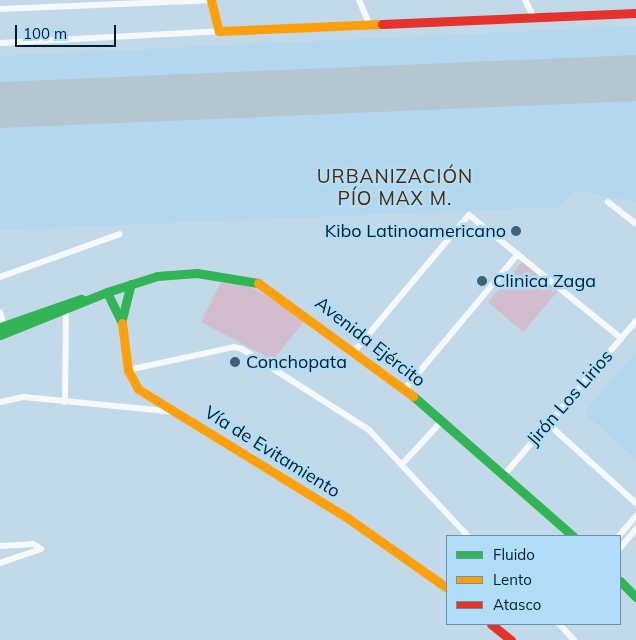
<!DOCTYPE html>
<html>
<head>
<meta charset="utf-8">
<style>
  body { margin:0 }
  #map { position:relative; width:636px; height:640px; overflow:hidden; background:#c1d9e8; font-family:Mulish,sans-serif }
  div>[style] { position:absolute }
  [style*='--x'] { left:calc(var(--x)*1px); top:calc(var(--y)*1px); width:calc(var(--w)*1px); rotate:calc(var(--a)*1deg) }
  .built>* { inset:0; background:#b2d7ef }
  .green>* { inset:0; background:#d1bdce }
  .runway>* { height:46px; margin:-23px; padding:0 23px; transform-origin:23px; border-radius:23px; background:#b6c6d0 }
  .street>* { height:6px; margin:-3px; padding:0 3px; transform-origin:3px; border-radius:3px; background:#f6f9fc }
  .fast>* { height:9px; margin:-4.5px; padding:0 4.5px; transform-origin:4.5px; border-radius:4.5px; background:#30b455 }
  .slow>* { height:9px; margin:-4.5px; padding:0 4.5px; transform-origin:4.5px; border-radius:4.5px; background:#ff9f0a }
  .jam>* { height:9px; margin:-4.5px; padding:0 4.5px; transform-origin:4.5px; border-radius:4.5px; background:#e5322d }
  .dots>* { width:14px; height:14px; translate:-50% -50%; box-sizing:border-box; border:2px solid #b1ddf8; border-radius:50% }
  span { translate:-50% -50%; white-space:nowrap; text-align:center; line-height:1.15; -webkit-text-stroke:5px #b1ddf8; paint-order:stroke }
  .poi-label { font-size:18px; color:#001e2f }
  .right { translate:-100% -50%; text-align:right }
  .left { translate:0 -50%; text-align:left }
  .street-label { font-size:18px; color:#001e2f }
  .neighbourhood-label { font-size:19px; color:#512600; letter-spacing:1px }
  .legend { position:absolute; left:446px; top:535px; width:175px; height:90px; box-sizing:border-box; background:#b1ddf8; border:1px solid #6a91a8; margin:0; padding:6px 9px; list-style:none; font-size:15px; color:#001e2f }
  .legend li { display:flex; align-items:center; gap:10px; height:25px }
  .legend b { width:25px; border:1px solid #6a91a8 }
  .scale { position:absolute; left:15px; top:25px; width:101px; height:22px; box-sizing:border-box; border:2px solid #001e2f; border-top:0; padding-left:6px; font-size:15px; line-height:18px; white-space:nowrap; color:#001e2f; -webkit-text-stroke:4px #b1ddf8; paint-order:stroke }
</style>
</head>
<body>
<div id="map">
  <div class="built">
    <div style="clip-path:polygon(636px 26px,636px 202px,574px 190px,559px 207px,0 230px,0 56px)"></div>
    <div style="clip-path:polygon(636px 352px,636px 459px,584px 413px)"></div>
  </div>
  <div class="green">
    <div style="clip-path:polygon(523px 261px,558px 291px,523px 332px,488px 302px)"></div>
    <div style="clip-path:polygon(221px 282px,251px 287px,306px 319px,273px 360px,201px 322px)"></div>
  </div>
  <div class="runway">
    <div style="--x:0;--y:105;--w:637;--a:-2.43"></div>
  </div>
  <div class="street">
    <div style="--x:359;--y:0;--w:25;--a:67"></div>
    <div style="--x:525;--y:0;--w:18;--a:63"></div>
    <div style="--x:0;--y:9;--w:211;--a:-2.4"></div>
    <div style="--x:0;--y:43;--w:219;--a:-3.1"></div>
    <div style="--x:608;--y:202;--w:36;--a:38"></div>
    <div style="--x:0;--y:277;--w:127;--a:-19.7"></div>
    <div style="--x:0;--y:312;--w:18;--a:74"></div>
    <div style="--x:356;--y:349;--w:175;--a:-49.9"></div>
    <div style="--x:469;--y:215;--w:196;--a:39"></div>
    <div style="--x:128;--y:370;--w:108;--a:-12.2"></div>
    <div style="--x:234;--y:347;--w:8;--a:14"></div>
    <div style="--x:242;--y:349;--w:151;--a:32.5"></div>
    <div style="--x:369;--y:430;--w:145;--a:47"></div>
    <div style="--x:405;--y:389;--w:176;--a:-50.1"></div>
    <div style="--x:0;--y:402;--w:25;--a:-12"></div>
    <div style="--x:24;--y:397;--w:145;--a:5.6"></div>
    <div style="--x:65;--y:402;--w:91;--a:-89.4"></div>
    <div style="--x:547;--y:423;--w:120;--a:42"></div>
    <div style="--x:404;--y:462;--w:54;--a:-47.2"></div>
    <div style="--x:504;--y:475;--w:203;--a:-49.4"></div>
    <div style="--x:619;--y:536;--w:26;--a:-50"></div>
    <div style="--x:0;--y:546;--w:33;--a:-3"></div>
    <div style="--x:33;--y:544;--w:9;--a:32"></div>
    <div style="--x:41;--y:549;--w:43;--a:161.1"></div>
    <div style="--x:620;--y:548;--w:25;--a:-50"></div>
    <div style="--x:559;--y:624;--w:22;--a:47"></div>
  </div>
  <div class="fast">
    <div style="--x:122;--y:319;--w:36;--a:-76"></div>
    <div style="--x:122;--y:323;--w:34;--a:-116"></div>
    <div style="--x:107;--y:292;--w:52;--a:-17.7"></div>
    <div style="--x:157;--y:276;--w:40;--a:-4.3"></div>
    <div style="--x:197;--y:273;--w:62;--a:9.3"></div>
    <div style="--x:0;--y:327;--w:86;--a:-19.1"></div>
    <div style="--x:0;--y:335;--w:115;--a:-21.9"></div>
    <div style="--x:413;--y:396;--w:213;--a:41.2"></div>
    <div style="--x:620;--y:581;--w:23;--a:45"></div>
  </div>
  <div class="slow">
    <div style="--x:211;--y:0;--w:32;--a:76"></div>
    <div style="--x:219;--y:31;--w:163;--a:-2.5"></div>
    <div style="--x:258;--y:283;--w:192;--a:36.1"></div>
    <div style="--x:122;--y:323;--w:47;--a:82.7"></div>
    <div style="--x:128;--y:370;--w:21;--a:62"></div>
    <div style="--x:138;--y:389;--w:248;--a:31.6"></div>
    <div style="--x:349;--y:519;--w:120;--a:35.1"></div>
  </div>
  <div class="jam">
    <div style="--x:382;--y:24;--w:254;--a:-2.5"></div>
    <div style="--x:491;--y:624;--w:26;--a:39"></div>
  </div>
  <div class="dots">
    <div style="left:516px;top:231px;background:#445f70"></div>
    <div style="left:482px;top:281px;background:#445f70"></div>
    <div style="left:235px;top:362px;background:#445f70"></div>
  </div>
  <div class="poi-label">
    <span class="right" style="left:506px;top:231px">Kibo Latinoamericano</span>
    <span class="left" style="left:493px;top:281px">Clinica Zaga</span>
    <span class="left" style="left:246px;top:362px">Conchopata</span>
  </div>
  <div class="street-label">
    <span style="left:370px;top:342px;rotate:38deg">Avenida Ejército</span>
    <span style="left:570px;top:398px;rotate:-49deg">Jirón Los Lirios</span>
    <span style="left:272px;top:452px;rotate:32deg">Vía de Evitamiento</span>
  </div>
  <div class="neighbourhood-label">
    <span style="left:395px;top:188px">URBANIZACIÓN<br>PÍO MAX M.</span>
  </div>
  <ul class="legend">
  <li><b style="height:6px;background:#30b455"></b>Fluido</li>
  <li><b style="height:6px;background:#ff9f0a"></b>Lento</li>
  <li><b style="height:6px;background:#e5322d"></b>Atasco</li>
  </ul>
  <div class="scale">100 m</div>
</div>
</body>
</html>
